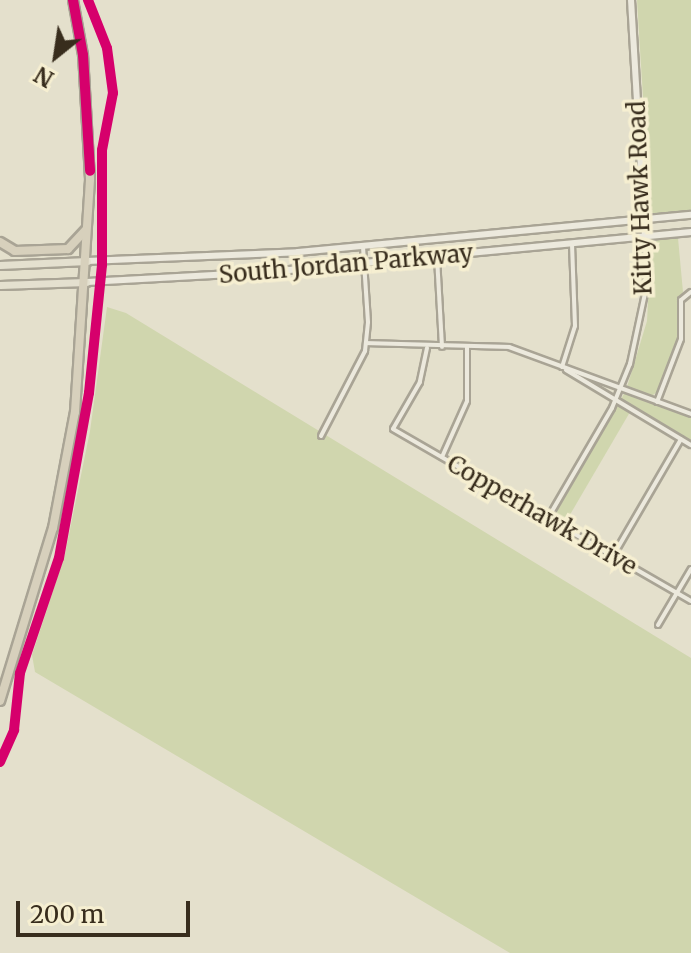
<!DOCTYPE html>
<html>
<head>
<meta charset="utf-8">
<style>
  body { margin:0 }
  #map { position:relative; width:691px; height:953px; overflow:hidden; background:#e4e0cc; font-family:Merriweather,serif }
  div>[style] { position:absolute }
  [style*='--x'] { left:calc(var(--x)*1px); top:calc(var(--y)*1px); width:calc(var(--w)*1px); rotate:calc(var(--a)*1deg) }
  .green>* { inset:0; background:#d0d6ae }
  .roads { filter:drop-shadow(2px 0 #a9a495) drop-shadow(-2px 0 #a9a495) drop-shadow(0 2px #a9a495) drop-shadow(0 -2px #a9a495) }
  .street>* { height:4px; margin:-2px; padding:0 2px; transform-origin:2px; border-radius:2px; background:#ece9dd }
  .secondary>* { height:6px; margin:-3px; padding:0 3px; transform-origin:3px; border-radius:3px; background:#ece9dd }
  .primary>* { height:7px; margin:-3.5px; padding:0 3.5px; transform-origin:3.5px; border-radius:3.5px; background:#e4e0cf }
  .highway>* { height:8px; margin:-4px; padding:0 4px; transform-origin:4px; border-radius:4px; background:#d7d0bc }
  .cycleway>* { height:10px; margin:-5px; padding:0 5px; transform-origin:5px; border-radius:5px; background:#d6006c }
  span { translate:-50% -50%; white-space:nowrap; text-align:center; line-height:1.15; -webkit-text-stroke:7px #f6efd1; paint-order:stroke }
  .street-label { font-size:24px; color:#382d1d }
  .north { position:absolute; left:16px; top:16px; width:80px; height:80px; -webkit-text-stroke:6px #f6efd1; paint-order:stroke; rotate:210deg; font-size:22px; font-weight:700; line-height:32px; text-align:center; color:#382d1d }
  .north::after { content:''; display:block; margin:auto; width:28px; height:36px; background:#382d1d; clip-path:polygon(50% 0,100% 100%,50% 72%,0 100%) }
  .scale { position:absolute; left:16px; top:901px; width:174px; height:36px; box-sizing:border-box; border:4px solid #382d1d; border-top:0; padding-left:10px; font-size:24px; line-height:28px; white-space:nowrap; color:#382d1d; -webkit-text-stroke:6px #f6efd1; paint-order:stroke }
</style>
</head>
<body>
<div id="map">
  <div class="green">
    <div style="clip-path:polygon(637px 0,691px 0,691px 213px,655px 215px,650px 211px)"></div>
    <div style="clip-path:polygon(678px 238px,683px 292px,678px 301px,680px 334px,660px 390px,650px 397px,627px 387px,647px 321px,651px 247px,658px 239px)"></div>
    <div style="clip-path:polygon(107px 307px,126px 313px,691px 658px,691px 953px,510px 953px,35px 672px,32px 655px,65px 554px,90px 431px)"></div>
    <div style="clip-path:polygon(625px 392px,691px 417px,691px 442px,620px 401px)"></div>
    <div style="clip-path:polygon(617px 405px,630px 412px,564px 525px,553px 518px)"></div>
  </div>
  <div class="roads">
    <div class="street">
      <div style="--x:437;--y:257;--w:90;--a:86.8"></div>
      <div style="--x:366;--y:343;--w:143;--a:1.6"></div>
      <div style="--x:509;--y:347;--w:194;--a:20.2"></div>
      <div style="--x:427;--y:348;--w:35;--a:102"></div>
      <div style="--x:420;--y:382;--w:54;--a:119.9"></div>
      <div style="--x:393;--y:429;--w:344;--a:30"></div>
      <div style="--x:562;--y:367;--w:43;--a:-72.4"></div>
      <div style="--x:575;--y:326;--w:81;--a:-92.1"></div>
      <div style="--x:566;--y:370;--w:146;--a:31"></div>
      <div style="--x:657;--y:402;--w:67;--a:-69.1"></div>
      <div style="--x:681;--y:339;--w:39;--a:-90"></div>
      <div style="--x:681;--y:300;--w:13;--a:-39"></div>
      <div style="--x:321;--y:436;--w:96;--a:-62.6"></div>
      <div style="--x:365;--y:351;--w:29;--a:-84"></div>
      <div style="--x:368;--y:322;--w:76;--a:-93.8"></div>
      <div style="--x:442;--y:457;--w:61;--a:-65.9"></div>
      <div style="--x:467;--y:401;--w:55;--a:-90"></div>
      <div style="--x:548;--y:518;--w:127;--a:-59.8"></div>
      <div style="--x:612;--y:408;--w:48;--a:-67.8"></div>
      <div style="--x:630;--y:364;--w:77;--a:-78"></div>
      <div style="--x:646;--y:289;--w:53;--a:-91.1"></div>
      <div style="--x:613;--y:556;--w:135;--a:-59.8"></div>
      <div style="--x:658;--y:625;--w:65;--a:-59.5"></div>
    </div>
    <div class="secondary">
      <div style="--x:631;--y:0;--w:236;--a:86.6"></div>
      <div style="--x:87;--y:261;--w:211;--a:-2.4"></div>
      <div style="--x:298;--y:252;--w:395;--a:-5.4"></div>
      <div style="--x:87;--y:282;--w:181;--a:-3.2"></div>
      <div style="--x:268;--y:272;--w:425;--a:-5.4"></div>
    </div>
    <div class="primary">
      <div style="--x:0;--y:265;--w:87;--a:-2.6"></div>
      <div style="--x:0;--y:285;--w:86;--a:-2"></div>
    </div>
    <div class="highway">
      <div style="--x:0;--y:242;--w:17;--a:31"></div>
      <div style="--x:15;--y:251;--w:53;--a:-2.2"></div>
      <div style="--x:68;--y:249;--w:26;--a:-47"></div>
      <div style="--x:0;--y:701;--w:181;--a:-73"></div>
      <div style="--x:53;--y:528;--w:118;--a:-79.3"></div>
      <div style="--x:75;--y:412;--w:233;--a:-86.3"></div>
      <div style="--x:90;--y:179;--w:124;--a:-93.2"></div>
      <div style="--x:83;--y:55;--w:56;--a:-100.3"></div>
    </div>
  </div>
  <div class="cycleway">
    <div style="--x:73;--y:0;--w:56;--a:79.7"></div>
    <div style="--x:83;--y:55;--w:116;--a:86.5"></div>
    <div style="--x:0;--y:762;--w:35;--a:-66"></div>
    <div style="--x:14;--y:730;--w:57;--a:-84"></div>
    <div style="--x:20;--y:673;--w:121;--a:-71.3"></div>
    <div style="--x:59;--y:558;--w:168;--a:-79.7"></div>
    <div style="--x:89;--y:393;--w:129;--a:-84.2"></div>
    <div style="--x:102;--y:265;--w:115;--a:-90"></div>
    <div style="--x:102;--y:150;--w:58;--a:-79.1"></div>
    <div style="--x:113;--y:93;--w:45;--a:-97.6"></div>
    <div style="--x:107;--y:48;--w:52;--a:-111.6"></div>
  </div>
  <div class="street-label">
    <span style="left:640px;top:198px;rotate:-92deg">Kitty Hawk Road</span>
    <span style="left:346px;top:264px;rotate:-5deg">South Jordan Parkway</span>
    <span style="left:542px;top:515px;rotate:30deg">Copperhawk Drive</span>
  </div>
  <div class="north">N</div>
  <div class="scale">200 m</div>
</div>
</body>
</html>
